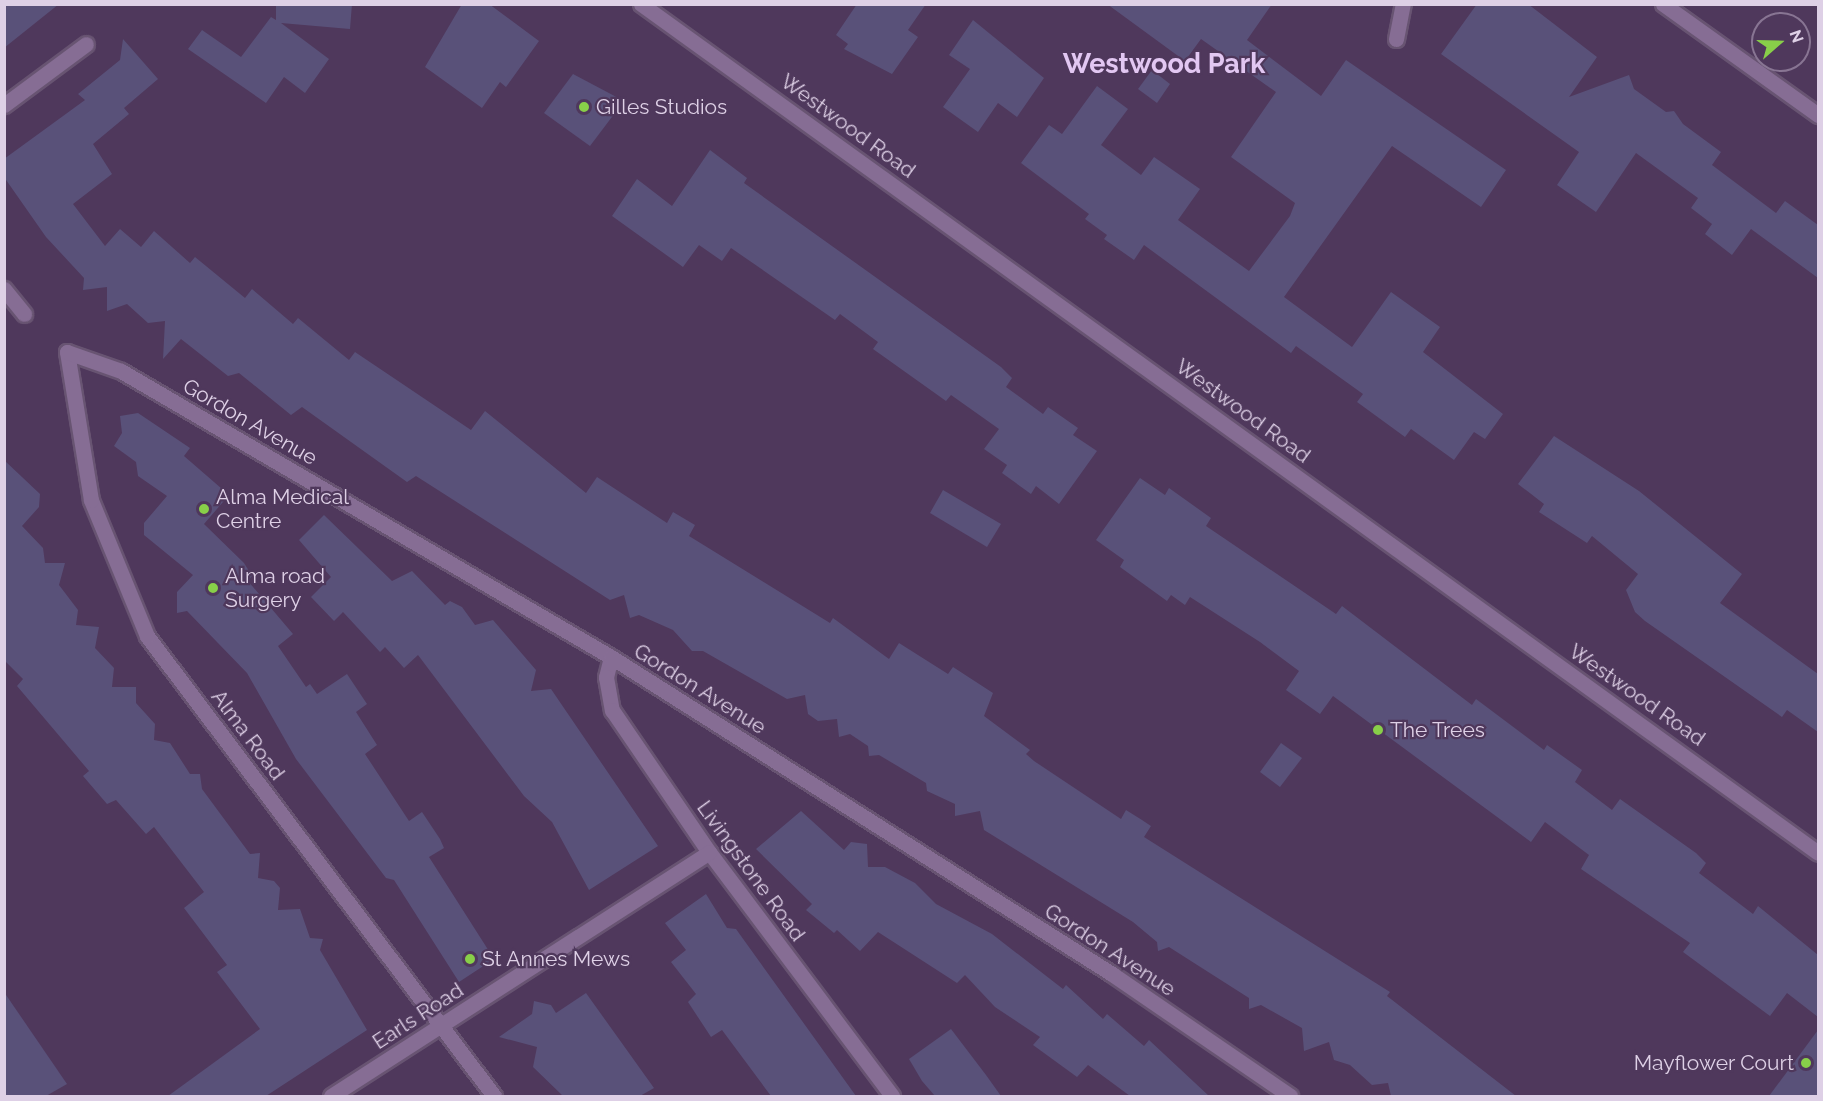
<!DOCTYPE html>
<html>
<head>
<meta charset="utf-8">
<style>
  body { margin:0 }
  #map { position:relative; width:1823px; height:1101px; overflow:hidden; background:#4f385c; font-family:Raleway,sans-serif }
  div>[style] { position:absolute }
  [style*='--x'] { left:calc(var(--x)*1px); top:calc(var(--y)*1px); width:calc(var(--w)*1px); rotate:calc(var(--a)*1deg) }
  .building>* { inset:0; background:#595179 }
  .roads { filter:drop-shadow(2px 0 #685472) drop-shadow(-2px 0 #685472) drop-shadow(0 2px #685472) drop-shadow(0 -2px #685472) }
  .minor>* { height:15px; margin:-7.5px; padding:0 7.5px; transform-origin:7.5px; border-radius:7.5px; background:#866d94 }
  .dots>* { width:16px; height:16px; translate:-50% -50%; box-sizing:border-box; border:3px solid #4f385c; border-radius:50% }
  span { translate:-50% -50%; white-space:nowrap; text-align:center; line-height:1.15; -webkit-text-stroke:4.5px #4f385c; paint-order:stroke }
  .poi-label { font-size:21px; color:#ded0e6 }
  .left { translate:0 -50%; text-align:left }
  .right { translate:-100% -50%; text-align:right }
  .street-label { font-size:21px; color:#ded0e6 }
  .district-label { font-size:27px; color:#e2c7f2; font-weight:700 }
  .frame { position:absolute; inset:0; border:6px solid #ded0e6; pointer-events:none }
  .north { position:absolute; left:1751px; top:12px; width:60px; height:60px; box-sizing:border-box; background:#4f385c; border:2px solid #887593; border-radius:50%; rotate:70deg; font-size:16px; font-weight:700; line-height:24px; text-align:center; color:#ded0e6 }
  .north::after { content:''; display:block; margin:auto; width:21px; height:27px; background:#88cf49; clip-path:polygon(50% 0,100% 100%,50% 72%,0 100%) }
</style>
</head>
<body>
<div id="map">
  <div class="building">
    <div style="clip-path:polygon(4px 4px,59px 4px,4px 48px)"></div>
    <div style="clip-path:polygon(276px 4px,352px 4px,350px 29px,281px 23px,329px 59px,305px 93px,284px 77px,266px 103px,188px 49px,202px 30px,241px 57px,271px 17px,276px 20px)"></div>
    <div style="clip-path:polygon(462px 4px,489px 4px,539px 41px,506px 87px,500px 82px,482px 108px,425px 67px)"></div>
    <div style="clip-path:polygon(857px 4px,926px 4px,908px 30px,918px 37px,892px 74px,844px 49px,848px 44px,836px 35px)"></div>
    <div style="clip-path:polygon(1107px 4px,1272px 4px,1247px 40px,1321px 96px,1346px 60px,1506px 170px,1481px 207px,1392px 146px,1284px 297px,1352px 347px,1391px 292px,1440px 327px,1423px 352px,1503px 414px,1485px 439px,1474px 432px,1454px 460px,1411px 429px,1405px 437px,1357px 402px,1363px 394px,1296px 346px,1291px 353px,1144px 245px,1134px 260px,1104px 239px,1107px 235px,1085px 219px,1089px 214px,1021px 163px,1049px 125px,1062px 134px,1097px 86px,1128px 109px,1101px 145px,1141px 175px,1154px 157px,1200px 189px,1178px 220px,1249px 271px,1290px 216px,1295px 203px,1231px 157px,1276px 92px,1201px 39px,1185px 61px)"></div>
    <div style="clip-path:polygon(1477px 4px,1528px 4px,1597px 57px,1569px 97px,1629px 75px,1634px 89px,1666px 112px,1674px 111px,1683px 124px,1721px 152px,1712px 165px,1776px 213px,1785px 201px,1818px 225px,1818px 278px,1751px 229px,1732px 255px,1705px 234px,1712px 224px,1691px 208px,1698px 198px,1636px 153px,1596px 212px,1557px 185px,1579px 152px,1441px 54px)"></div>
    <div style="clip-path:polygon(973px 20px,1044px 78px,1017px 117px,998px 103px,978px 132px,943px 107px,970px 69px,949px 55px)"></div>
    <div style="clip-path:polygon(123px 39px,158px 79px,124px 108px,129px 114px,93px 144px,112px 174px,73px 204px,105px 246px,120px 229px,141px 247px,154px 231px,190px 263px,195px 257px,245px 298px,252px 289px,293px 324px,298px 318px,349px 360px,355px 352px,471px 430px,485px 411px,586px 493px,597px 477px,667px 523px,673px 512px,695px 525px,689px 536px,830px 623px,833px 618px,889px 659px,899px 643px,948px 674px,953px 667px,993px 693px,984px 716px,1030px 750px,1026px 754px,1034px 761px,1121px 819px,1126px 810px,1142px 820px,1151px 826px,1144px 837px,1390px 992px,1387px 996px,1516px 1096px,1391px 1096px,1388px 1083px,1372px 1085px,1350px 1065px,1334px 1060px,1329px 1042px,1304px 1051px,1302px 1028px,1261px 1005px,1249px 1009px,1249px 998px,1169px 947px,1158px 951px,1157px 942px,1133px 922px,984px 830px,980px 811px,955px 816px,955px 804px,927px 791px,926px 783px,879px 755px,869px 756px,868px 746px,850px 734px,839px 737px,837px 719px,818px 721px,808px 714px,805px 695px,787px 699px,703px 651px,692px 651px,673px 630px,639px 615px,630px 618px,624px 595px,610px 600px,416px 476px,407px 482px,302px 407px,291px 415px,239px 373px,228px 376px,181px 339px,163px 359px,165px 321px,148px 323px,127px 304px,107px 311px,107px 287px,83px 290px,84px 278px,46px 237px,4px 177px,4px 159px,85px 100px,78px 94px,120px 60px)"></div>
    <div style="clip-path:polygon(1152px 70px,1170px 84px,1157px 103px,1138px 89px)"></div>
    <div style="clip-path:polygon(573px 74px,624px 101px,590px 146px,544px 113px)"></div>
    <div style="clip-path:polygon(710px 150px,747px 178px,744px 183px,1001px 367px,1012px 378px,1006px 387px,1043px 414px,1048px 407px,1078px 428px,1073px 435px,1097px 451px,1059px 504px,1036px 486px,1031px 494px,1002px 473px,1007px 465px,984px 449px,999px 429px,951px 395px,946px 401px,873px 349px,878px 342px,840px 314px,835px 320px,731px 248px,722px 261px,699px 245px,683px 267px,612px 216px,637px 179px,672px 206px)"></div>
    <div style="clip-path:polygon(138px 413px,190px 448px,184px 456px,229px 495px,204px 524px,244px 563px,252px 576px,248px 581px,293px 634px,278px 646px,306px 687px,310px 684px,317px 694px,347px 674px,367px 704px,356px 712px,377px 745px,365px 754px,409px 821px,422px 812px,440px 839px,444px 848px,429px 857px,494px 959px,459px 982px,394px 880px,386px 878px,296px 759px,247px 673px,187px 611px,177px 613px,177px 592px,193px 575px,144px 535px,144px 523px,167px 496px,138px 476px,136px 462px,114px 446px,122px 433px,120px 416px)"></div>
    <div style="clip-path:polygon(1554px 436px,1639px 491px,1742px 574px,1720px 603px,1818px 674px,1818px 732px,1787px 710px,1782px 717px,1645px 621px,1635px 612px,1626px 590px,1638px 574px,1592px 536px,1587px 543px,1539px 512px,1544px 504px,1518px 484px)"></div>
    <div style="clip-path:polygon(4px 460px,40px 494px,39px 507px,22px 526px,43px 548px,45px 563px,65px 563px,59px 585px,78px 610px,76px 625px,99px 627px,95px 648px,114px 668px,112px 687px,136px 687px,136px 703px,155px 724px,154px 740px,170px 743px,190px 774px,200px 774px,202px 789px,250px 854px,260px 853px,258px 878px,274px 881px,280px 888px,278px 910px,300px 909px,310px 938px,323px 939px,320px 950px,367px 1030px,266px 1096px,168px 1096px,260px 1029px,217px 972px,227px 965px,184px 908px,204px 892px,154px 827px,146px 834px,116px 800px,107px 804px,83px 776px,89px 771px,17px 686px,23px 679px,4px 660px)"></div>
    <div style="clip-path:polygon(1140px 478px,1165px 495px,1169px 488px,1211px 518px,1206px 526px,1336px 614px,1342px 606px,1472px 705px,1476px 699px,1544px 750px,1547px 745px,1582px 770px,1575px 782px,1612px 810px,1620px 799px,1696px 853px,1706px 863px,1699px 873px,1753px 914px,1758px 906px,1818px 955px,1818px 1017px,1787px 993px,1770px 1016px,1683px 952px,1690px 943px,1581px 869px,1589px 855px,1545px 822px,1531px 842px,1333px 696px,1320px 714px,1286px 690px,1299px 671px,1260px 642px,1190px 597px,1185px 605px,1171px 595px,1167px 601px,1120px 567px,1124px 560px,1096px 540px)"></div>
    <div style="clip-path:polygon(943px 490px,1001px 524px,987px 547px,930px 513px)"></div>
    <div style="clip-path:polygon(324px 515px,392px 581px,412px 571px,445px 605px,450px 601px,462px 607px,475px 625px,493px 620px,536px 670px,531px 691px,551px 689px,658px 846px,589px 890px,552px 822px,524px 796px,418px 655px,404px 668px,385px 647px,380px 652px,343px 612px,334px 621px,311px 597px,331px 577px,299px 540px)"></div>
    <div style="clip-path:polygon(1281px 743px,1302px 758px,1280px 787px,1260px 772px)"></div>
    <div style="clip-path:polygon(801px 811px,844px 850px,851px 842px,867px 844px,868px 867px,885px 867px,915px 883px,936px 904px,992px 934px,1063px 989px,1066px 985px,1103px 1019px,1107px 1014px,1144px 1046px,1149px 1040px,1209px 1096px,1130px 1096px,1088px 1065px,1077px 1077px,1033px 1045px,1040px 1037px,995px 1007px,965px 975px,957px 983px,878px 932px,860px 951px,837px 930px,834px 933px,806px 910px,812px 904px,756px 849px)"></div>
    <div style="clip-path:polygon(706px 894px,727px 928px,736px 929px,856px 1096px,771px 1096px,722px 1030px,711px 1037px,688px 1002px,696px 994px,671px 962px,686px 950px,665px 923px)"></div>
    <div style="clip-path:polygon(4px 992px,67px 1084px,46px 1096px,4px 1096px)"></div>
    <div style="clip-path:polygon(586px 993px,654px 1088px,640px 1096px,563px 1096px,533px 1067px,537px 1047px,499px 1037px,532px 1014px,534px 1001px,551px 1005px,556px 1013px)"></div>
    <div style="clip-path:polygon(951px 1029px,986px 1075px,1001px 1096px,935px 1096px,922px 1081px,909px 1059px)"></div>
    <div style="clip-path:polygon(1818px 1030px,1818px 1096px,1769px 1096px)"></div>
  </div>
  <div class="roads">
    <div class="minor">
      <div style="--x:641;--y:4;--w:1451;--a:35.8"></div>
      <div style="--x:1663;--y:4;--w:191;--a:35.6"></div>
      <div style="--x:1396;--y:39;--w:36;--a:-79"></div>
      <div style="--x:4;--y:105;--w:102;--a:-36.6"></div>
      <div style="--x:4;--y:289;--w:32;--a:51"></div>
      <div style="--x:611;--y:657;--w:21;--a:104"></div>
      <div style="--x:606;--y:677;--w:34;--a:80"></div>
      <div style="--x:612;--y:710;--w:172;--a:55.7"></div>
      <div style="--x:709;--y:852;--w:305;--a:53.1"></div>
      <div style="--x:331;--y:1096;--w:450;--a:-32.8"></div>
      <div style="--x:494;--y:1096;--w:576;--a:-127.03"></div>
      <div style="--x:147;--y:636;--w:147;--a:-112.4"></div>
      <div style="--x:91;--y:500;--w:150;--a:-99.2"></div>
      <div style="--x:67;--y:352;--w:57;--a:19.4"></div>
      <div style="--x:121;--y:371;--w:567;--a:30.27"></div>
      <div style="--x:611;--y:657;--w:593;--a:32.32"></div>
      <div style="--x:1112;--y:974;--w:216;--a:34.4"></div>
    </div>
  </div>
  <div class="dots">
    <div style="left:584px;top:107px;background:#88cf49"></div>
    <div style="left:204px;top:509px;background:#88cf49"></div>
    <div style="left:213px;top:588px;background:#88cf49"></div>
    <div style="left:1378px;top:730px;background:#88cf49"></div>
    <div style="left:470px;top:959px;background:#88cf49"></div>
    <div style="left:1806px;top:1063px;background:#88cf49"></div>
  </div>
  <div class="poi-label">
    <span class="left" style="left:596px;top:107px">Gilles Studios</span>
    <span class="left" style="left:216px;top:509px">Alma Medical<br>Centre</span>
    <span class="left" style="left:225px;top:588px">Alma road<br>Surgery</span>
    <span class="left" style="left:1390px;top:730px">The Trees</span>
    <span class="left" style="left:482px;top:959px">St Annes Mews</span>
    <span class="right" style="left:1794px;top:1063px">Mayflower Court</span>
  </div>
  <div class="street-label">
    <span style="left:848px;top:126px;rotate:36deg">Westwood Road</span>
    <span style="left:1243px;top:411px;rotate:36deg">Westwood Road</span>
    <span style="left:250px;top:422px;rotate:30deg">Gordon Avenue</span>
    <span style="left:700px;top:689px;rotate:32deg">Gordon Avenue</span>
    <span style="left:1637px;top:695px;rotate:35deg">Westwood Road</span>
    <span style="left:248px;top:735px;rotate:53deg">Alma Road</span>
    <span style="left:751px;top:871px;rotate:54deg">Livingstone Road</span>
    <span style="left:1110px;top:950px;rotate:33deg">Gordon Avenue</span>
    <span style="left:418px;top:1016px;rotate:-33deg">Earls Road</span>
  </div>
  <div class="district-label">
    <span style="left:1164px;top:64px">Westwood Park</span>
  </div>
  <div class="frame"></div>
  <div class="north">N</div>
</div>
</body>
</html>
